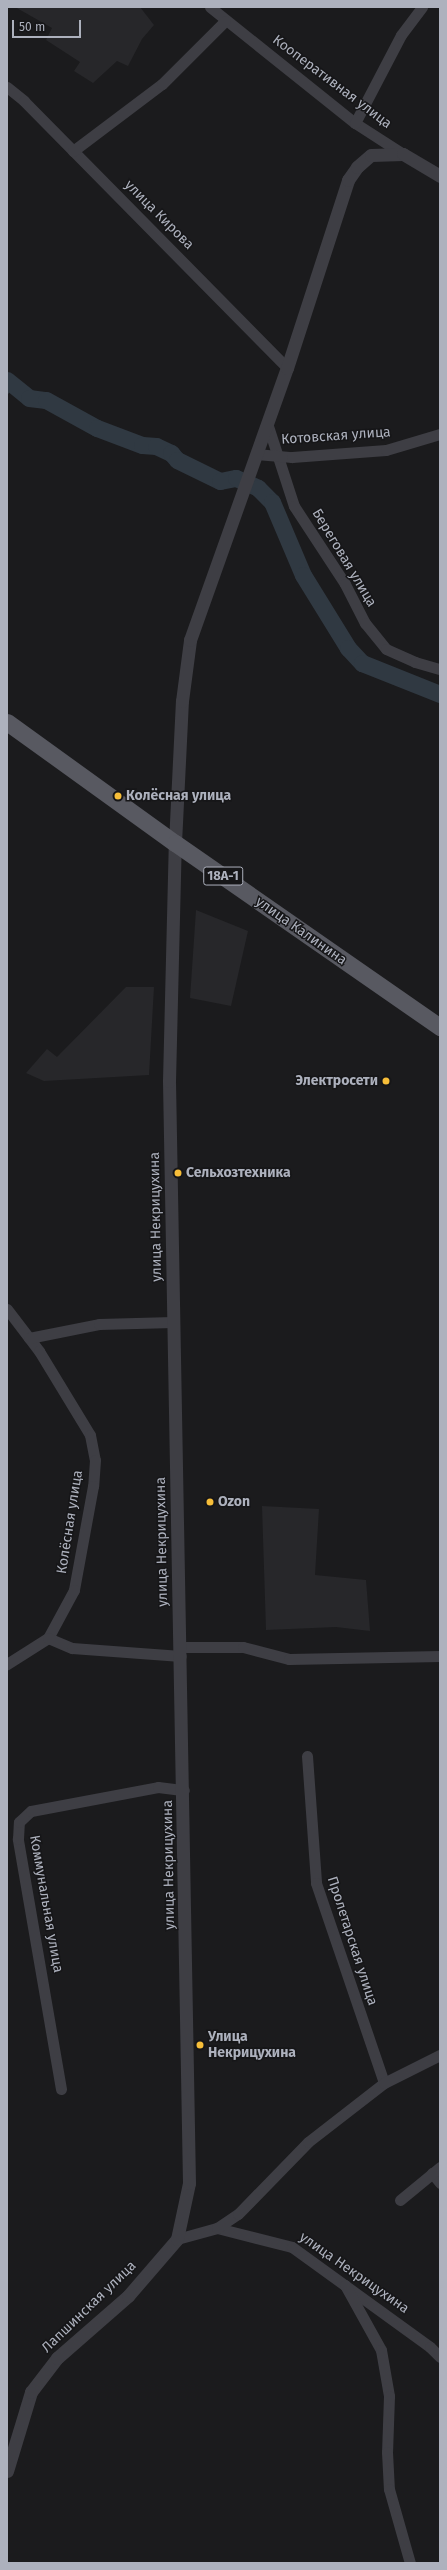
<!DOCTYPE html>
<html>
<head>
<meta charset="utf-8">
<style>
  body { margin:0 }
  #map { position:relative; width:447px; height:2570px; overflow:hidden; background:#1b1b1d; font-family:"Fira Sans",sans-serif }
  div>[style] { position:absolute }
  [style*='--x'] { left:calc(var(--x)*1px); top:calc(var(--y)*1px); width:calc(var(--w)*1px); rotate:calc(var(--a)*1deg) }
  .built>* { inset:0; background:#27272a }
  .stream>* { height:3px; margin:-1.5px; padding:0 1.5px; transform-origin:1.5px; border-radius:1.5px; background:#303942 }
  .river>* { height:17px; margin:-8.5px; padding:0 8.5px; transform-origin:8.5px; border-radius:8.5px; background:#303942 }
  .minor>* { height:11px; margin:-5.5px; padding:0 5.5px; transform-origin:5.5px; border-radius:5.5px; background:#3e3e44 }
  .tertiary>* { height:13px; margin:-6.5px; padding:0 6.5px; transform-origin:6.5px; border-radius:6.5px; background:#3e3e44 }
  .primary>* { height:17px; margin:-8.5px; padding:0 8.5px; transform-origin:8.5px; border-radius:8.5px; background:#585961 }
  .dots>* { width:11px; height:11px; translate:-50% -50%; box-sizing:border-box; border:2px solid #161618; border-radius:50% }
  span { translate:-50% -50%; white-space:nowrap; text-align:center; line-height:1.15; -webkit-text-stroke:3px #161618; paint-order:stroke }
  .shield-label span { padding:1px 3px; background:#161618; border:1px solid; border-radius:3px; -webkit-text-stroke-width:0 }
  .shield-label { font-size:13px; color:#adb1bd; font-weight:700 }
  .street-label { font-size:14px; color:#adb1bd }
  .poi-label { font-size:14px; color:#adb1bd; font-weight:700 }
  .left { translate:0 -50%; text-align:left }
  .right { translate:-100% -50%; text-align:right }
  .frame { position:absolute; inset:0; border:8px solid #adb1bd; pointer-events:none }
  .scale { position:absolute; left:12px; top:20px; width:69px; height:18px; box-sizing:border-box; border:2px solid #adb1bd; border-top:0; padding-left:5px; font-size:12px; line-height:14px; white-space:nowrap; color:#adb1bd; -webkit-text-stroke:3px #161618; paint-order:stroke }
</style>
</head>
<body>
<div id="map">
  <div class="built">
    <div style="clip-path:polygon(15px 7px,140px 7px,154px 25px,142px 39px,128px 66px,117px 61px,93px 83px,74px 71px,80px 62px,46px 40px,52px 28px)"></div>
    <div style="clip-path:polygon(196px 910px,248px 931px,231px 1006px,190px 998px)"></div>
    <div style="clip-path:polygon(126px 987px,154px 987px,149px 1075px,44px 1081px,26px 1073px,47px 1049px,57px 1057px)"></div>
    <div style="clip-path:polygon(262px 1506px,319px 1509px,315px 1575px,366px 1580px,370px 1631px,336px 1627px,266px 1630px)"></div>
  </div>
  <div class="stream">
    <div style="--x:7;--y:392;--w:10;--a:-66"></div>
  </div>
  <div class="river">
    <div style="--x:7;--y:380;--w:28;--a:39"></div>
    <div style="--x:29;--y:398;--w:17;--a:7"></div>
    <div style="--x:46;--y:400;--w:58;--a:28.8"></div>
    <div style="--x:97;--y:428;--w:48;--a:20.7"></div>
    <div style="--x:142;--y:445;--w:14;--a:4"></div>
    <div style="--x:156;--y:446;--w:17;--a:25"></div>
    <div style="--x:171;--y:453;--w:9;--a:49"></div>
    <div style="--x:177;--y:460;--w:48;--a:26"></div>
    <div style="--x:220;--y:481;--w:16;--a:-11"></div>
    <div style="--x:236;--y:478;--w:24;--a:24"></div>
    <div style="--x:258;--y:488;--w:20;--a:45"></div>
    <div style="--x:272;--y:502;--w:79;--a:67"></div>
    <div style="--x:303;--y:575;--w:86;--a:58.3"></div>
    <div style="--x:348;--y:648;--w:21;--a:47"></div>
    <div style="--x:362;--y:663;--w:84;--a:21.7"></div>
  </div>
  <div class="minor">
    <div style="--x:210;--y:7;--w:186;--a:38.7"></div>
    <div style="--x:355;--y:123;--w:57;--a:32.9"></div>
    <div style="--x:7;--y:87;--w:22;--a:39"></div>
    <div style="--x:24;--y:101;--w:375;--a:45.4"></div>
    <div style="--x:355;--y:123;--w:99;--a:-62.4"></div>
    <div style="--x:401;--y:35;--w:35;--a:-53"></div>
    <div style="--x:73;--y:151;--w:111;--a:-37"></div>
    <div style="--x:162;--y:84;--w:89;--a:-45"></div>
    <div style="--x:267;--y:423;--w:87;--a:72"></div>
    <div style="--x:294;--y:506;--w:93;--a:56.8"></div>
    <div style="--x:345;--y:584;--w:44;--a:62.9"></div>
    <div style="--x:365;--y:623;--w:33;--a:51"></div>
    <div style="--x:386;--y:649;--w:32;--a:24"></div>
    <div style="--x:415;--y:662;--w:26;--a:16"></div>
    <div style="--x:256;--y:454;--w:36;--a:5"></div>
    <div style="--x:292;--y:457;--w:94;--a:-4.3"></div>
    <div style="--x:386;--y:450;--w:56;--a:-16.5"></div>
    <div style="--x:7;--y:1309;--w:53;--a:52.7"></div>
    <div style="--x:39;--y:1351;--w:98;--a:58.7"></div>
    <div style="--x:90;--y:1435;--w:25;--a:79"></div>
    <div style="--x:95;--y:1460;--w:26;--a:94"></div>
    <div style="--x:93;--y:1486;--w:106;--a:100.4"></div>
    <div style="--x:74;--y:1590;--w:55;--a:118.4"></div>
    <div style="--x:48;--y:1638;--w:49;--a:147.6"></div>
    <div style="--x:29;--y:1338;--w:71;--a:-11.3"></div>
    <div style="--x:99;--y:1324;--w:74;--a:-1.5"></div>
    <div style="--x:48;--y:1638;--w:26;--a:23"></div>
    <div style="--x:72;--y:1648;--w:109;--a:4.2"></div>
    <div style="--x:180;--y:1647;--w:63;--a:0"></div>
    <div style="--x:243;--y:1647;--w:48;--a:14.6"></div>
    <div style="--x:289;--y:1659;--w:151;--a:-1.1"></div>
    <div style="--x:307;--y:1756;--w:127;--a:85.9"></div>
    <div style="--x:316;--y:1883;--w:211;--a:71.2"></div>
    <div style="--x:61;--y:2089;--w:254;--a:-99.8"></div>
    <div style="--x:18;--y:1839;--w:17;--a:-87"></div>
    <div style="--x:19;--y:1822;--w:16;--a:-43"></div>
    <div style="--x:31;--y:1811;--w:129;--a:-10.7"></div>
    <div style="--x:158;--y:1787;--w:26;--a:7"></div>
    <div style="--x:432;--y:2173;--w:13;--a:51"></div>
    <div style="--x:400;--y:2200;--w:52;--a:-39.5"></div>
    <div style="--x:217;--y:2228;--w:77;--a:14.2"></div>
    <div style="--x:292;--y:2247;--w:170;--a:35.9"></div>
    <div style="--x:430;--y:2347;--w:14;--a:45"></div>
    <div style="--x:177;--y:2239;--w:41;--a:-15.4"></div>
    <div style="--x:217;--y:2228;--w:25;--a:-34"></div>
    <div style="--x:238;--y:2214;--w:100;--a:-45.8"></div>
    <div style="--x:308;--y:2142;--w:96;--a:-37.8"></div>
    <div style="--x:384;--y:2083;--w:63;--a:-26.6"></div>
    <div style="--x:345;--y:2285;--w:74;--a:61"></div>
    <div style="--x:381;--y:2350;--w:47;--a:80.1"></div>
    <div style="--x:389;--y:2396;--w:56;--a:92"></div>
    <div style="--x:387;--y:2452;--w:37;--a:87"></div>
    <div style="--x:389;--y:2489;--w:77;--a:74.2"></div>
  </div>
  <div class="tertiary">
    <div style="--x:7;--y:2471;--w:83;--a:-73.1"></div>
    <div style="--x:31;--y:2392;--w:43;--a:-52.6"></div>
    <div style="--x:57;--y:2358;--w:94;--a:-41.1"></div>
    <div style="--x:128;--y:2296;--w:75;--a:-49.3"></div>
    <div style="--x:177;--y:2239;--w:57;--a:-77.9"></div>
    <div style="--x:189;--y:2183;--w:1102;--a:-91.04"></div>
    <div style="--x:169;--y:1081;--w:238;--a:-88.6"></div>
    <div style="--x:175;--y:843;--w:142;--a:-87.2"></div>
    <div style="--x:182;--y:701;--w:62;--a:-82.5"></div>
    <div style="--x:190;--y:640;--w:289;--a:-70.4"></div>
    <div style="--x:287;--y:368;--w:198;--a:-72"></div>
    <div style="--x:348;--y:180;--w:16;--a:-55"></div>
    <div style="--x:357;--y:167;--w:18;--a:-41"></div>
    <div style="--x:371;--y:155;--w:32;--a:-2"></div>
    <div style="--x:403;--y:154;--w:43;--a:30.7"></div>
  </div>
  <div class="primary">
    <div style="--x:7;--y:722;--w:207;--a:35.8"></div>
    <div style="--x:175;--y:843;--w:323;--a:34.8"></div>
  </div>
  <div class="dots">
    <div style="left:118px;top:796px;background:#f7be39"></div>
    <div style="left:386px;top:1081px;background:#f7be39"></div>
    <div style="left:178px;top:1173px;background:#f7be39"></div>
    <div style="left:210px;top:1502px;background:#f7be39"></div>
    <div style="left:200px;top:2045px;background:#f7be39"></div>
  </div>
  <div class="shield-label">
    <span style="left:223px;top:876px">18А-1</span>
  </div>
  <div class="street-label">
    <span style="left:332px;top:82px;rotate:37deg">Кооперативная улица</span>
    <span style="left:159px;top:215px;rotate:45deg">улица Кирова</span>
    <span style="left:336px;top:436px;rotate:-4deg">Котовская улица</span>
    <span style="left:344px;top:558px;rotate:59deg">Береговая улица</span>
    <span style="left:301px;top:931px;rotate:35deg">улица Калинина</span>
    <span style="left:156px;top:1217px;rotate:-91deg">улица Некрицухина</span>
    <span style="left:70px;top:1522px;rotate:-81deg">Колёсная улица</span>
    <span style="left:162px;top:1542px;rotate:-91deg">улица Некрицухина</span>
    <span style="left:169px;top:1865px;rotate:-91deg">улица Некрицухина</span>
    <span style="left:46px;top:1904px;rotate:80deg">Коммунальная улица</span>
    <span style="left:352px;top:1941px;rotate:72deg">Пролетарская улица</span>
    <span style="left:354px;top:2273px;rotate:35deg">улица Некрицухина</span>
    <span style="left:89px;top:2307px;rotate:-44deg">Лапшинская улица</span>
  </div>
  <div class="poi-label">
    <span class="left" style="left:126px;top:796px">Колёсная улица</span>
    <span class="right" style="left:378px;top:1081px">Электросети</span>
    <span class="left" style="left:186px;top:1173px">Сельхозтехника</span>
    <span class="left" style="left:218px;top:1502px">Ozon</span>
    <span class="left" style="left:208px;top:2045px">Улица<br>Некрицухина</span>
  </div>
  <div class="frame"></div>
  <div class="scale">50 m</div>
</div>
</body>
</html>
